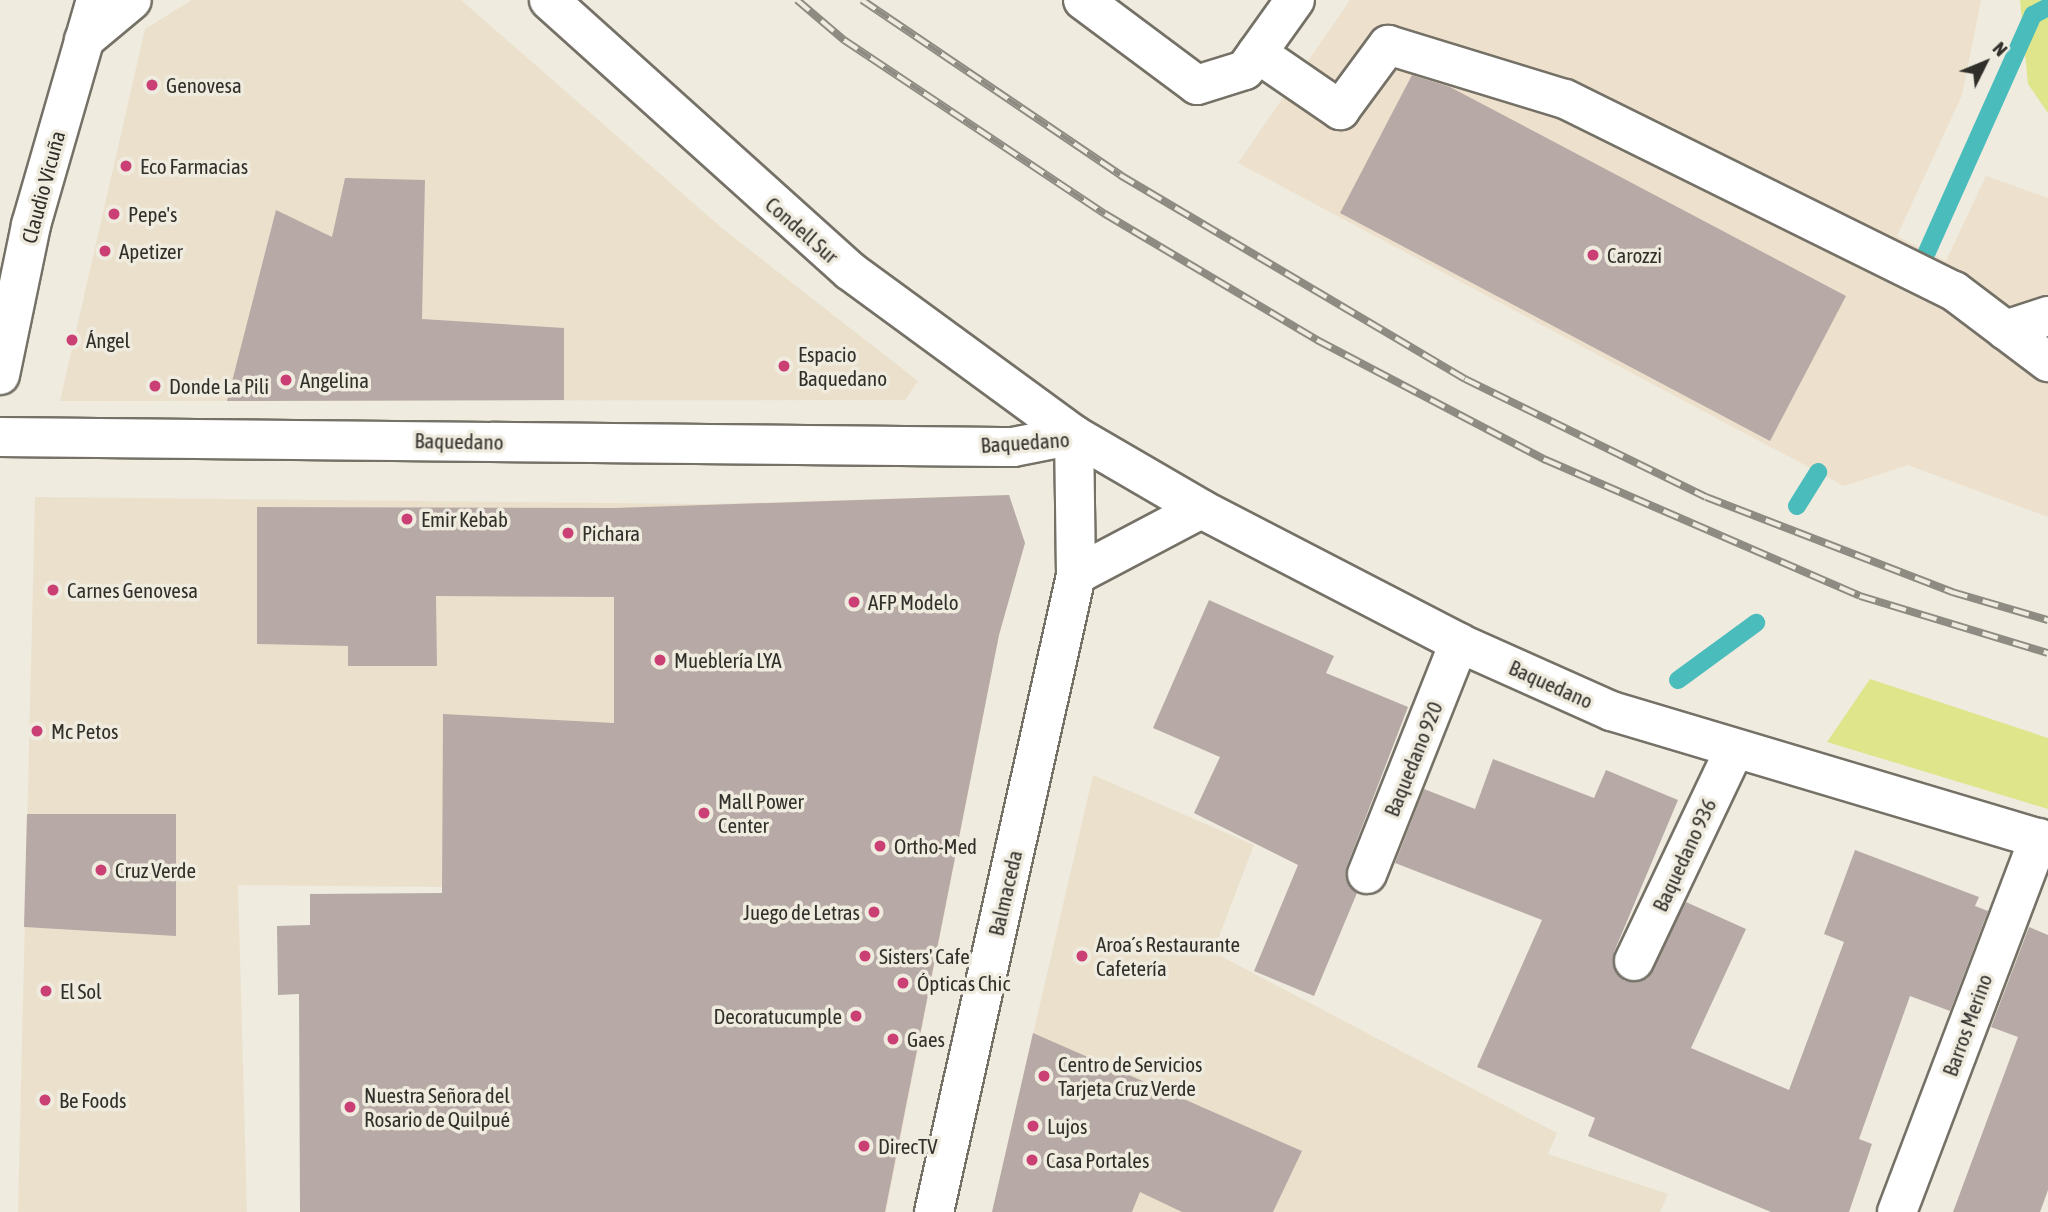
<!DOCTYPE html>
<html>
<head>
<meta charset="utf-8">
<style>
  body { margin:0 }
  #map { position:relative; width:2048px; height:1212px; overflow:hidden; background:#efebdf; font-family:"Asap Condensed",sans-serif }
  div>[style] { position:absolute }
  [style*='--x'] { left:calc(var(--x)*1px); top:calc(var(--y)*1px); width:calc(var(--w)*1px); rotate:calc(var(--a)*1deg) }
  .commercial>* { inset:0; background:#ebe0cc }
  .industrial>* { inset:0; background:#ede0cc }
  .green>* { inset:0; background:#dfe58a }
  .stream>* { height:18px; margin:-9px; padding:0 9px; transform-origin:9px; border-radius:9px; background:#4bbcbc }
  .building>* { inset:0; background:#b7aaa6 }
  .roads { filter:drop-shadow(2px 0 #757167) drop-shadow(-2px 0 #757167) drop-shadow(0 2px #757167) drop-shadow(0 -2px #757167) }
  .minor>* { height:38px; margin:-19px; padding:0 19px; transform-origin:19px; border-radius:19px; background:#fff }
  .rail>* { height:8px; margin-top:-4px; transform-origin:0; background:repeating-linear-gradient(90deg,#efebdf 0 16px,#8d8b82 0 32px); box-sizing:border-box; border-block:2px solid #8d8b82 }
  .dots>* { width:19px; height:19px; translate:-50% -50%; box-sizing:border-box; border:4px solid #efebdf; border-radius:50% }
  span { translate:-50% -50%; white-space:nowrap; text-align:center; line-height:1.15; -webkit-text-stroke:7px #efebdf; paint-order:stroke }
  .poi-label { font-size:21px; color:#302f2a }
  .left { translate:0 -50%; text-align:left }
  .right { translate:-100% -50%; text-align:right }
  .street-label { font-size:21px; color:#302f2a }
  .north { position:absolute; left:1950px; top:28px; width:70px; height:70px; -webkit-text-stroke:5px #efebdf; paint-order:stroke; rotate:47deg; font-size:19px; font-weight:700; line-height:28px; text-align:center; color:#302f2a }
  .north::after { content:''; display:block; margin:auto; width:24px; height:32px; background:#302f2a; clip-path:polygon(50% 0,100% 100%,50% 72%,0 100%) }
</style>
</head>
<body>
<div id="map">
  <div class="commercial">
    <div style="clip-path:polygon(192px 0,461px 0,723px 229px,918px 381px,905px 400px,60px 401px,145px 29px)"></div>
    <div style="clip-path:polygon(1009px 495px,1025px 543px,999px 635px,886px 1212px,442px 1212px,442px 887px,238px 885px,247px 1212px,18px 1212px,35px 497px,709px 504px)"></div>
    <div style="clip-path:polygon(1093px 775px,1254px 845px,1213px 952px,1557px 1133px,1548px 1154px,1668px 1194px,1660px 1212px,992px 1212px)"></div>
  </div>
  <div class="industrial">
    <div style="clip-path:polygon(1350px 0,1981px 0,1962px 95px,1897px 236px,1946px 261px,1986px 176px,2048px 198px,2048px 517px,1908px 465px,1844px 486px,1238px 163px)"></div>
  </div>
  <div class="green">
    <div style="clip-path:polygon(2020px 0,2048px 0,2048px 113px,2028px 84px)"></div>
    <div style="clip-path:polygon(1870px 679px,2048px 738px,2048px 809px,1827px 742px)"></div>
  </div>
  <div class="stream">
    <div style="--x:1927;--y:252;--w:260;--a:-65.9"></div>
    <div style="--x:2033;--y:15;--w:17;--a:-28"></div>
    <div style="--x:1797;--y:506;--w:40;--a:-58"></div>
    <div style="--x:1678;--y:680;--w:97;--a:-36.2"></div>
  </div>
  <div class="building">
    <div style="clip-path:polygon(1412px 75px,1450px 87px,1846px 296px,1770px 441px,1340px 213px)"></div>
    <div style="clip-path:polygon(345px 178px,425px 180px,422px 319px,564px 328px,564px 400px,227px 401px,276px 210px,332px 237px)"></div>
    <div style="clip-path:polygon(1009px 495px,1025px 543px,999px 635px,885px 1212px,300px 1212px,299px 994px,278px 995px,277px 926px,310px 925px,310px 894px,442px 893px,443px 714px,614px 723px,614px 597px,436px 596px,437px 666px,348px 666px,348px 646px,257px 644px,257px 507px,614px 508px)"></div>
    <div style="clip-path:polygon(1209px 600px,1334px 656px,1326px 673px,1408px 707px,1347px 866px,1346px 878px,1357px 893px,1314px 996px,1254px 971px,1298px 865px,1194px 813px,1220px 757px,1153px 728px)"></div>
    <div style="clip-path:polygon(1493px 759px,1594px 798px,1606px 770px,1678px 800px,1614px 952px,1616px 973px,1625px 981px,1647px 979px,1686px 902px,1746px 929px,1691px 1048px,1789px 1090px,1844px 942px,1824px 934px,1855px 850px,1979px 897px,1975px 906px,1988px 911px,1950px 1011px,1910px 996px,1859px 1139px,1872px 1144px,1849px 1212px,1771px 1212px,1588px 1136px,1595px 1118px,1477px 1067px,1542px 920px,1395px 863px,1424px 789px,1475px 809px)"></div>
    <div style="clip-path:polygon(27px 814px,176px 814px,176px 936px,24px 927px)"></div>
    <div style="clip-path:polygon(2029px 927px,2048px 935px,2048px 1190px,2040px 1212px,1953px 1212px,2018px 1037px,1991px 1027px)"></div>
    <div style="clip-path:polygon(1033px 1033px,1302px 1151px,1273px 1212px,1182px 1212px,1140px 1192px,1132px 1212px,992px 1212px)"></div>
  </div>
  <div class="roads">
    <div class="minor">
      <div style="--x:549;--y:0;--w:405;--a:42"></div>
      <div style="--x:850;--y:271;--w:278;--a:36.2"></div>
      <div style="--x:1074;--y:435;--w:147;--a:30.2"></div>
      <div style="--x:1201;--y:509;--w:291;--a:27.4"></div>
      <div style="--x:1459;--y:643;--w:167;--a:24.1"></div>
      <div style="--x:1611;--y:711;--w:456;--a:16.6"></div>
      <div style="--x:1083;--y:0;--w:142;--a:36.7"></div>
      <div style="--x:1197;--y:85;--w:50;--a:-17.4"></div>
      <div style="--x:1245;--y:70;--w:86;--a:-54.5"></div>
      <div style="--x:84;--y:40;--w:62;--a:-39.8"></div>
      <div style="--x:1257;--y:53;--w:101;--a:34.5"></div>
      <div style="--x:1340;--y:110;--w:81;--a:-53.6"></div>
      <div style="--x:1388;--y:45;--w:185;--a:17"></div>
      <div style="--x:1565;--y:99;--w:434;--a:26.3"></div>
      <div style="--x:1954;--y:291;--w:118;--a:37.1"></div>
      <div style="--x:2005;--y:330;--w:45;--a:-18"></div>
      <div style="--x:0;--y:375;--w:153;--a:-78.3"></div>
      <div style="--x:31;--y:225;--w:234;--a:-73.9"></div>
      <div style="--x:0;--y:437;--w:1013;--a:0.57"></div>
      <div style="--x:1013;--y:447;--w:62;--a:-11.1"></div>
      <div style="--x:1076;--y:575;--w:141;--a:-27.8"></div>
      <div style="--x:1367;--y:874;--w:249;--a:-68.3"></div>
      <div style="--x:1634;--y:961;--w:233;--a:-64.6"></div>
      <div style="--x:934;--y:1212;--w:653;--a:-77.43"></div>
      <div style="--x:1076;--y:575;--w:140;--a:-90.8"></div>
      <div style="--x:1897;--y:1212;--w:400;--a:-69.2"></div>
    </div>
  </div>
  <div class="rail">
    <div style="--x:797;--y:0;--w:62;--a:40.4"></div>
    <div style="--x:844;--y:40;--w:314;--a:33.7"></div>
    <div style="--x:1105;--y:214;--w:247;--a:30.7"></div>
    <div style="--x:1317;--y:340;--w:259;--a:27.7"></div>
    <div style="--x:1546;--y:460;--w:342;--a:23.4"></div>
    <div style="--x:1860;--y:596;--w:196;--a:16.9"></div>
    <div style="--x:862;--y:0;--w:312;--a:34.1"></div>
    <div style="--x:1120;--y:175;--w:401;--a:30.6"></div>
    <div style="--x:1465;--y:379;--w:268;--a:26.1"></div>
    <div style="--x:1706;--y:497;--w:264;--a:21.1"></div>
    <div style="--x:1952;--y:592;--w:100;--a:16.3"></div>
  </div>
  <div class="dots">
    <div style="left:152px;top:85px;background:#ca3f74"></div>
    <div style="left:126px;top:166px;background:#ca3f74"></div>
    <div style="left:114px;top:214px;background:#ca3f74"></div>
    <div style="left:105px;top:251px;background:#ca3f74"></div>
    <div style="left:1593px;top:255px;background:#ca3f74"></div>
    <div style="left:72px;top:340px;background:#ca3f74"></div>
    <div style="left:784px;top:366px;background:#ca3f74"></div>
    <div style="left:286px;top:380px;background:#ca3f74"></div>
    <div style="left:155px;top:386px;background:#ca3f74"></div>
    <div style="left:407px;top:519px;background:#ca3f74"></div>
    <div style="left:568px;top:533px;background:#ca3f74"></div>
    <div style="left:53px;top:590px;background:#ca3f74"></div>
    <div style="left:854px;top:602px;background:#ca3f74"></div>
    <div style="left:660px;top:660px;background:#ca3f74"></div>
    <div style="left:37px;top:731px;background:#ca3f74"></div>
    <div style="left:704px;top:813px;background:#ca3f74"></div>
    <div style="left:880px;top:846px;background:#ca3f74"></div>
    <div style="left:101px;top:870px;background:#ca3f74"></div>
    <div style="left:874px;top:912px;background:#ca3f74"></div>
    <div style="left:865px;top:956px;background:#ca3f74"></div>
    <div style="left:1082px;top:956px;background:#ca3f74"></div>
    <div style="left:903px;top:983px;background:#ca3f74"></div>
    <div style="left:46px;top:991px;background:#ca3f74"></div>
    <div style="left:856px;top:1016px;background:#ca3f74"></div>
    <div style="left:893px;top:1039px;background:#ca3f74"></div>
    <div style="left:1044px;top:1076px;background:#ca3f74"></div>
    <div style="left:45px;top:1100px;background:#ca3f74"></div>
    <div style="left:350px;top:1107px;background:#ca3f74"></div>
    <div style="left:1033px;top:1126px;background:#ca3f74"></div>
    <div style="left:864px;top:1146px;background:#ca3f74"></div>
    <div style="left:1032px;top:1160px;background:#ca3f74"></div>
  </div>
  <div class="poi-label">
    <span class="left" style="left:166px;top:85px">Genovesa</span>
    <span class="left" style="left:140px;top:166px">Eco Farmacias</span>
    <span class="left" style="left:128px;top:214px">Pepe's</span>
    <span class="left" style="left:119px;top:251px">Apetizer</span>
    <span class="left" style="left:1607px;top:255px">Carozzi</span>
    <span class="left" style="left:86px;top:340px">Ángel</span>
    <span class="left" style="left:798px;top:366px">Espacio<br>Baquedano</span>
    <span class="left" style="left:300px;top:380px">Angelina</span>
    <span class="left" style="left:169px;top:386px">Donde La Pili</span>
    <span class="left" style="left:421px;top:519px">Emir Kebab</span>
    <span class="left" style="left:582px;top:533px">Pichara</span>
    <span class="left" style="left:67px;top:590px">Carnes Genovesa</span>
    <span class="left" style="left:868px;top:602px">AFP Modelo</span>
    <span class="left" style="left:674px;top:660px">Mueblería LYA</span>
    <span class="left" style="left:51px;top:731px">Mc Petos</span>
    <span class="left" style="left:718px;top:813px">Mall Power<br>Center</span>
    <span class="left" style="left:894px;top:846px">Ortho-Med</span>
    <span class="left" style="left:115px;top:870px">Cruz Verde</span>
    <span class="right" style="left:860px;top:912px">Juego de Letras</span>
    <span class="left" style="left:1096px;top:956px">Aroa´s Restaurante<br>Cafetería</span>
    <span class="left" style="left:879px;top:956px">Sisters' Cafe</span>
    <span class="left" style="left:917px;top:983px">Ópticas Chic</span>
    <span class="left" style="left:60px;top:991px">El Sol</span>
    <span class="right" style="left:842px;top:1016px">Decoratucumple</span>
    <span class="left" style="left:907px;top:1039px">Gaes</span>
    <span class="left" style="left:1058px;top:1076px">Centro de Servicios<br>Tarjeta Cruz Verde</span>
    <span class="left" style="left:364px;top:1107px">Nuestra Señora del<br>Rosario de Quilpué</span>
    <span class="left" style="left:59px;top:1100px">Be Foods</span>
    <span class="left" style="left:1047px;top:1126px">Lujos</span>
    <span class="left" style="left:878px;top:1146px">DirecTV</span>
    <span class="left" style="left:1046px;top:1160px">Casa Portales</span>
  </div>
  <div class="street-label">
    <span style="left:43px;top:187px;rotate:-75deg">Claudio Vicuña</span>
    <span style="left:802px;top:230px;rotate:41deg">Condell Sur</span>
    <span style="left:459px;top:441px;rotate:1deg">Baquedano</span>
    <span style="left:1025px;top:442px;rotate:-4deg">Baquedano</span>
    <span style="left:1551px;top:684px;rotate:24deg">Baquedano</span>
    <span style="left:1413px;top:759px;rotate:-68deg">Baquedano 920</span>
    <span style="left:1684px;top:855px;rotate:-65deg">Baquedano 936</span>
    <span style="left:1005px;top:893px;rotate:-77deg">Balmaceda</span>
    <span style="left:1967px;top:1025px;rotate:-70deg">Barros Merino</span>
  </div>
  <div class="north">N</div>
</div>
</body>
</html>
